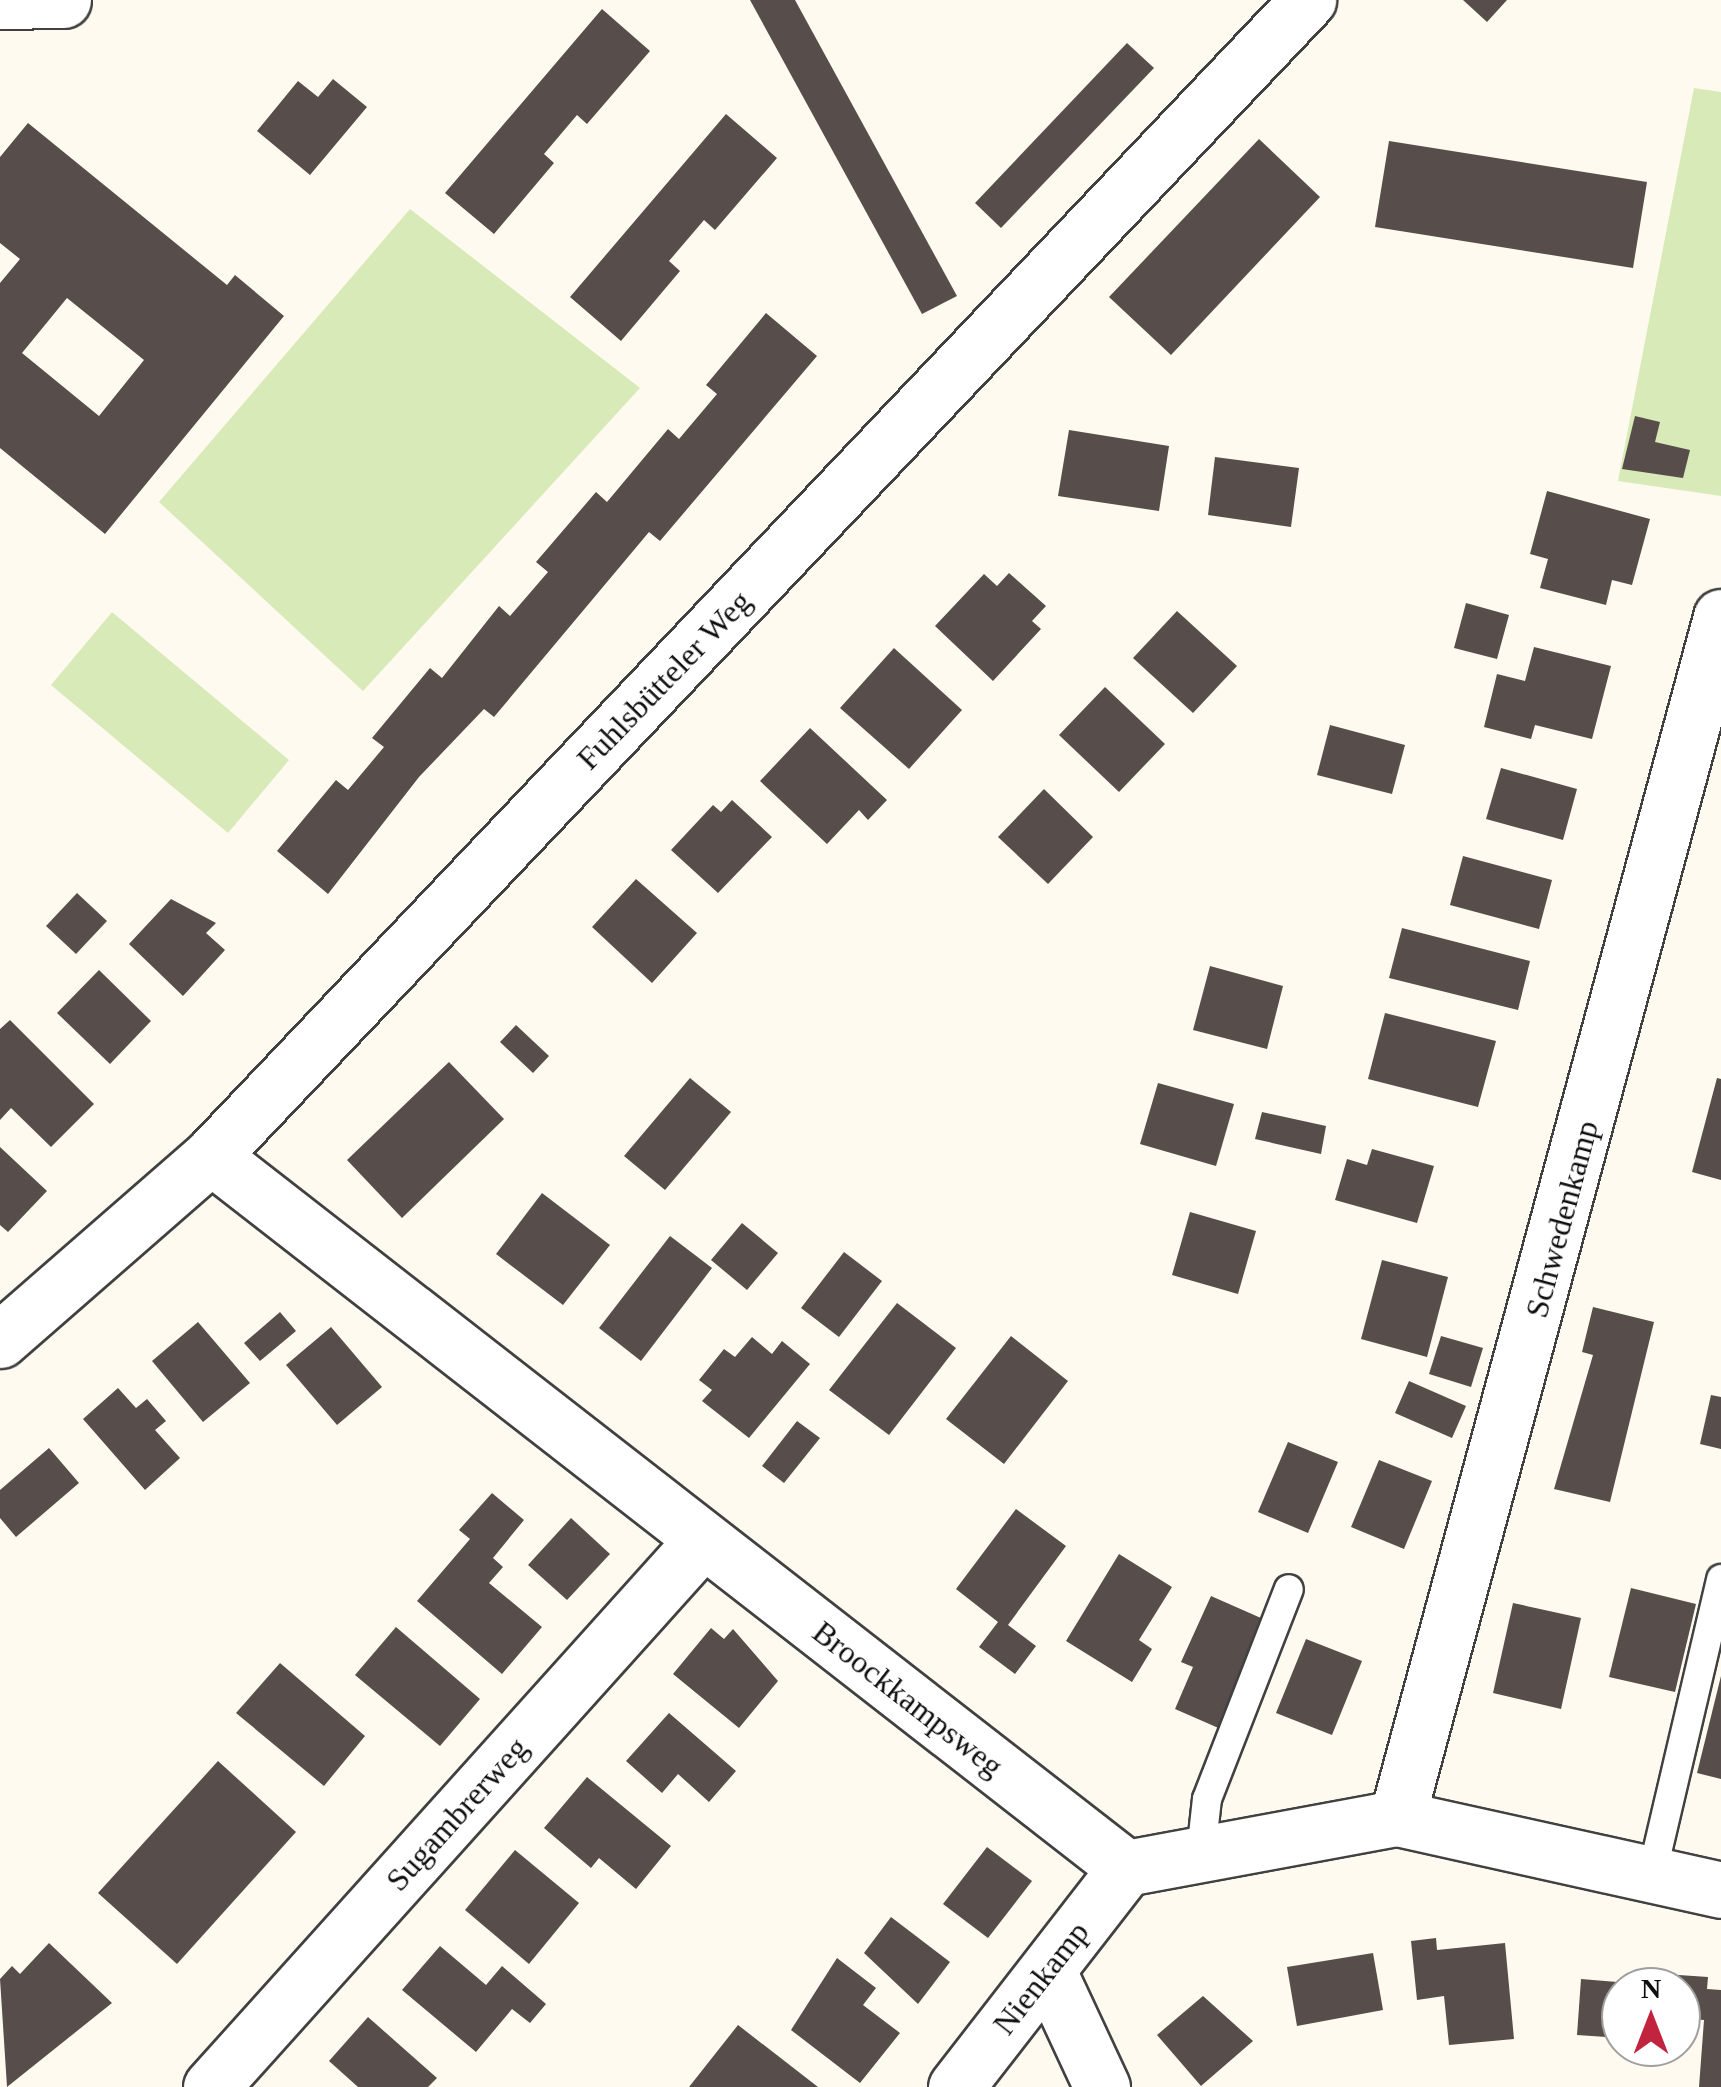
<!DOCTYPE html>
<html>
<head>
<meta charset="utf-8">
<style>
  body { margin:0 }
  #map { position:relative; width:1721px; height:2087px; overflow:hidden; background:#fffaef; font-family:"Times New Roman",serif }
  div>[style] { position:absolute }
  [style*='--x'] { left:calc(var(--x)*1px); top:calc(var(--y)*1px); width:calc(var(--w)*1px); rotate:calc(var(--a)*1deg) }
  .green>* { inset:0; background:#d8eab8 }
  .building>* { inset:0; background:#574d4a }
  .roads { filter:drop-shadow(2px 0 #414141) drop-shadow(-2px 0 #414141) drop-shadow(0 2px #414141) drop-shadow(0 -2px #414141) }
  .lane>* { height:28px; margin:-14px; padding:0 14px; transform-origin:14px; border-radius:14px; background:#fff }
  .street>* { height:55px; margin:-27.5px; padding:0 27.5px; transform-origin:27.5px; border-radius:27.5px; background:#fff }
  span { translate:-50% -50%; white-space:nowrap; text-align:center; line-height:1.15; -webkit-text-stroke:10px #fff; paint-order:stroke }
  .street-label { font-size:32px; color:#0e0e0e }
  .north { position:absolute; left:1601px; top:1967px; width:100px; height:100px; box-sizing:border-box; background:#fff; border:2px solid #9f9f9f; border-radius:50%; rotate:0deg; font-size:28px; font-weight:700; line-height:40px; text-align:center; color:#0e0e0e }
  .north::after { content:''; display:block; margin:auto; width:35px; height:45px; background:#c0243f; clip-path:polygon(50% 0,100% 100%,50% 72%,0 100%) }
</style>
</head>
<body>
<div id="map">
  <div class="green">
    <div style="clip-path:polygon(1694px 88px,1721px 92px,1721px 496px,1618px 481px)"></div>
    <div style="clip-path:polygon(410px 209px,640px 388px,363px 691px,159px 502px)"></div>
    <div style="clip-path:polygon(112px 612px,289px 760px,228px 833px,51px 685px)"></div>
  </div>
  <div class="building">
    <div style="clip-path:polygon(750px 0,795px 0,957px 296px,922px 314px)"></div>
    <div style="clip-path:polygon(1463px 0,1507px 0,1487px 22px)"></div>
    <div style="clip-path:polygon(602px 9px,650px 51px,587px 124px,577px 115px,544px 154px,554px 163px,494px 234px,445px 193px)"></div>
    <div style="clip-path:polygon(1127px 43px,1154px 68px,1001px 228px,975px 203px)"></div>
    <div style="clip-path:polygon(333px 79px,367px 107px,310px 175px,257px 131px,298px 81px,318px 97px)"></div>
    <div style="clip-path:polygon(726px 114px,777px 158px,715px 230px,704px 220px,669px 261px,680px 271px,621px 341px,570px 297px)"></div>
    <div style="clip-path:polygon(evenodd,28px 123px,227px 285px,235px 275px,284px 316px,105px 534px,0 448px,0 283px,20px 259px,0 243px,0 157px,28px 123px,67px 298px,144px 360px,99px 416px,22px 353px,67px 298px)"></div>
    <div style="clip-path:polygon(1259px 139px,1320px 197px,1171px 355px,1109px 297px)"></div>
    <div style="clip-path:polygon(1389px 141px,1647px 182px,1633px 268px,1375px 227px)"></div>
    <div style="clip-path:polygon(766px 313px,817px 356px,660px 541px,649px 532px,494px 717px,484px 709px,419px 777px,328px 894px,277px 851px,336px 780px,348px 790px,384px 747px,372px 738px,430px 668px,442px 678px,499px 606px,510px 616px,548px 572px,536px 562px,596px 492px,607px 502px,668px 429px,679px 439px,717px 394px,706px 385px)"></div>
    <div style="clip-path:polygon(1635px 416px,1660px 422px,1655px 442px,1690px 450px,1683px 478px,1622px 469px)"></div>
    <div style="clip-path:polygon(1069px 430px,1169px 446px,1159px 511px,1058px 496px)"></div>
    <div style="clip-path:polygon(1215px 457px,1299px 468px,1291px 527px,1208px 515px)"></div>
    <div style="clip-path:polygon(1547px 491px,1650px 519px,1632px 585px,1612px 580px,1606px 605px,1540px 588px,1548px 559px,1530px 554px)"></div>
    <div style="clip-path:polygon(1009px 573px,1046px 606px,1032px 621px,1041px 629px,993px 681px,935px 626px,984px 574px,997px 586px)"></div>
    <div style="clip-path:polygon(1466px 603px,1509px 615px,1497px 659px,1454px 648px)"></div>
    <div style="clip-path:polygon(1177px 611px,1237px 666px,1193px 713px,1133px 658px)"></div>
    <div style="clip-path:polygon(1534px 647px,1611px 666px,1592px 739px,1535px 725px,1531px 739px,1484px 727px,1497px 674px,1525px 681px)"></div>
    <div style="clip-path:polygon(894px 648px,962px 710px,909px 769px,840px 708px)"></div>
    <div style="clip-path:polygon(1105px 687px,1165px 744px,1119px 792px,1059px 735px)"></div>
    <div style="clip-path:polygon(1330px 725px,1405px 745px,1392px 794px,1317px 775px)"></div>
    <div style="clip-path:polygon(810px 728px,887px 800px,868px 820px,859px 810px,827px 844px,760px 781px)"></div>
    <div style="clip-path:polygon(1501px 768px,1577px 789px,1563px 840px,1486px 819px)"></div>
    <div style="clip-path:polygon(1044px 789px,1093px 837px,1048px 884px,998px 837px)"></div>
    <div style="clip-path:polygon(732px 800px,772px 837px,718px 893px,671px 850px,713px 805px,721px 812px)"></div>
    <div style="clip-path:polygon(1463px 856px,1552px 880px,1539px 929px,1450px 905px)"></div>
    <div style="clip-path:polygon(636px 879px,697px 933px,652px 983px,592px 927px)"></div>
    <div style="clip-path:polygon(77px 893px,107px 921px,76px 954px,46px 926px)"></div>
    <div style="clip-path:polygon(171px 899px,216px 923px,206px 933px,225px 950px,183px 996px,129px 944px)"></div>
    <div style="clip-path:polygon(1402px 928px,1530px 961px,1518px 1010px,1389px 978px)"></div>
    <div style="clip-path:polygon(1210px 966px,1283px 986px,1267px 1049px,1193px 1030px)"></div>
    <div style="clip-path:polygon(99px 970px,151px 1021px,110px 1064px,57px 1013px)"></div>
    <div style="clip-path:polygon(1385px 1013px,1496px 1041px,1478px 1107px,1368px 1079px)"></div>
    <div style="clip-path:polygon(10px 1020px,94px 1104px,51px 1147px,11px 1108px,0 1120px,0 1029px)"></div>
    <div style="clip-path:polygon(516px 1025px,549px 1056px,533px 1073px,500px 1042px)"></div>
    <div style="clip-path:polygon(449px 1062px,504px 1119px,402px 1218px,347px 1160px)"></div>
    <div style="clip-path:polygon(690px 1078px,731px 1112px,665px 1190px,624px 1156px)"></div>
    <div style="clip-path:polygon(1717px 1078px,1721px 1079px,1721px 1180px,1692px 1172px)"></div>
    <div style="clip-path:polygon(1158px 1083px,1234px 1104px,1216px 1166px,1140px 1144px)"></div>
    <div style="clip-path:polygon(1262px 1112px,1326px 1126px,1321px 1154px,1255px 1139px)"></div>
    <div style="clip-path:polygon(0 1147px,47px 1191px,8px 1232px,0 1225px)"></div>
    <div style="clip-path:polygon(1372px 1149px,1434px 1166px,1417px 1223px,1335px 1200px,1347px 1159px,1367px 1165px)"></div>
    <div style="clip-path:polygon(542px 1193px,610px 1245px,563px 1305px,496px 1254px)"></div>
    <div style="clip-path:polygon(1190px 1212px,1256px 1231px,1238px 1294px,1172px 1275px)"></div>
    <div style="clip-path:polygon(742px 1223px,778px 1253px,747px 1290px,711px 1260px)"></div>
    <div style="clip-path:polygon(670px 1236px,712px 1268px,641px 1361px,599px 1328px)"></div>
    <div style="clip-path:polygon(844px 1252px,882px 1281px,839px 1337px,801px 1308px)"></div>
    <div style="clip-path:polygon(1382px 1260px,1448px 1277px,1427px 1357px,1361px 1339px)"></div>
    <div style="clip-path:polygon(897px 1303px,956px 1348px,889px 1435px,829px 1390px)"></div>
    <div style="clip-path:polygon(1593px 1307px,1654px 1322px,1610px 1502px,1554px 1489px,1593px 1355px,1582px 1352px)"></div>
    <div style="clip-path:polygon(280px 1312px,296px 1331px,260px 1361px,244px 1343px)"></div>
    <div style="clip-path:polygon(198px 1322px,250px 1383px,203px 1422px,152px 1361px)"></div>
    <div style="clip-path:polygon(331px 1327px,382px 1387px,337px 1425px,286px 1365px)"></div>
    <div style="clip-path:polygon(1011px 1336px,1068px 1381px,1004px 1464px,946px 1419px)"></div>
    <div style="clip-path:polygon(1441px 1336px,1483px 1348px,1471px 1387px,1429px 1374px)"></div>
    <div style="clip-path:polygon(752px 1337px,772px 1354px,782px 1341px,810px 1364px,749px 1438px,702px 1401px,712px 1390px,699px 1380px,724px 1349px,735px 1357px)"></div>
    <div style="clip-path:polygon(1409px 1381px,1466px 1406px,1452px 1438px,1395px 1413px)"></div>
    <div style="clip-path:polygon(118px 1388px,136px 1408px,147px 1399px,166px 1421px,155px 1430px,180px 1458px,145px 1490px,83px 1419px)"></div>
    <div style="clip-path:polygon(1711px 1395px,1721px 1397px,1721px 1449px,1700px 1444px)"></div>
    <div style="clip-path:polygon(797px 1421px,820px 1438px,784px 1483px,762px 1466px)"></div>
    <div style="clip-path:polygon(1288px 1442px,1338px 1462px,1308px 1533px,1258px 1512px)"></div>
    <div style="clip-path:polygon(49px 1448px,79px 1483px,16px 1537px,0 1518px,0 1490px)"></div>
    <div style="clip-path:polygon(1379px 1460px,1432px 1481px,1404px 1549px,1351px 1527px)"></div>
    <div style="clip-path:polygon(492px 1493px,524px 1520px,493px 1558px,503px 1567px,489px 1583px,542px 1627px,502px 1674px,417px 1601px,470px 1539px,459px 1530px)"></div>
    <div style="clip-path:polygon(1016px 1509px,1066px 1546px,1008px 1625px,1036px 1646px,1015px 1674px,979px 1647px,998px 1622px,956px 1589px)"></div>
    <div style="clip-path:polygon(571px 1518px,610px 1554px,567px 1600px,528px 1565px)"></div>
    <div style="clip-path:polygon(1119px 1554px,1172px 1587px,1139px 1640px,1152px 1649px,1132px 1682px,1066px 1641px)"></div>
    <div style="clip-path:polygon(1631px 1588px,1696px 1604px,1675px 1692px,1609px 1677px)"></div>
    <div style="clip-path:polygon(1211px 1596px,1270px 1622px,1223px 1730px,1175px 1709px,1193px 1667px,1181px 1662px)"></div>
    <div style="clip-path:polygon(1513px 1603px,1581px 1618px,1561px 1709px,1493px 1693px)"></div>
    <div style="clip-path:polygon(396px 1627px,480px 1699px,440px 1746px,355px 1675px)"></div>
    <div style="clip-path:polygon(711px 1628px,724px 1639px,733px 1629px,778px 1681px,739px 1728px,673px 1674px)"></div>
    <div style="clip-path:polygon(1306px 1639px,1362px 1661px,1332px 1735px,1276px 1713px)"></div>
    <div style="clip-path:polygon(280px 1663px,365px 1736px,324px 1786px,236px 1713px)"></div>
    <div style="clip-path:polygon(1721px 1676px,1721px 1779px,1697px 1773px)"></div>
    <div style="clip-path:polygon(669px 1713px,736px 1771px,709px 1802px,678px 1774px,662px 1793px,626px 1761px)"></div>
    <div style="clip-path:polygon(218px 1761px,296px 1832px,177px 1964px,98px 1893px)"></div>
    <div style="clip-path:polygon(587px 1777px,671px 1846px,636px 1889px,599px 1858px,591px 1868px,544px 1828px)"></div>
    <div style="clip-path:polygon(987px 1847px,1032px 1881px,988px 1938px,943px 1904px)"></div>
    <div style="clip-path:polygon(515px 1850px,579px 1903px,529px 1964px,465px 1910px)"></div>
    <div style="clip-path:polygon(891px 1917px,950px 1962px,918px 2004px,864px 1953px)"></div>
    <div style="clip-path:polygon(1436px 1938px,1437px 1950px,1505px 1943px,1514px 2039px,1449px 2045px,1444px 1996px,1417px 2000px,1411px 1941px)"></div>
    <div style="clip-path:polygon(49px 1943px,112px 2003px,7px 2087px,0 1979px,12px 1966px,20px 1974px)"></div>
    <div style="clip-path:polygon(440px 1946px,486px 1985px,502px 1966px,546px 2004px,530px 2023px,512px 2009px,476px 2052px,402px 1990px)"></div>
    <div style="clip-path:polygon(1373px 1953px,1383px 2010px,1297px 2026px,1287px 1967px)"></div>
    <div style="clip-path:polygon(837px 1958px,876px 1988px,863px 2005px,900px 2033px,860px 2083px,791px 2030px)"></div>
    <div style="clip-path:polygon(1664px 1974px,1708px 1977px,1707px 1989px,1721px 1990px,1721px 2087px,1699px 2087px,1704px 2020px,1681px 2018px,1681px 1987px,1663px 1987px)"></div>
    <div style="clip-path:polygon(1581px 1979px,1641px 1984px,1621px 1987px,1621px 2038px,1577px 2035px)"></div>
    <div style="clip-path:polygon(1203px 1996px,1253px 2041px,1201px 2086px,1157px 2035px)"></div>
    <div style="clip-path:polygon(368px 2017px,437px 2078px,428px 2087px,358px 2087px,329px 2061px)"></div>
    <div style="clip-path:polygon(738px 2025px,818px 2087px,689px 2087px)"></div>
    <div style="clip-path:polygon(1621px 2047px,1658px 2047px,1657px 2058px,1620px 2055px)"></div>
  </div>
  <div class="roads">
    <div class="lane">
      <div style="--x:1201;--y:1853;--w:54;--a:-83.7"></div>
      <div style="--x:1207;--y:1799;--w:225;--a:-68.7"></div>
      <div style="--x:1652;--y:1874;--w:303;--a:-76.8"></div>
    </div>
    <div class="street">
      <div style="--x:0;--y:1;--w:63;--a:-0.9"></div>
      <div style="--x:211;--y:1156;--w:1159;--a:37.89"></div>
      <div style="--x:1126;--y:1868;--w:276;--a:-10.5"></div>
      <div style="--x:1397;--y:1818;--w:332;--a:12.5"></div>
      <div style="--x:0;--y:1340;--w:280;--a:-41.1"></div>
      <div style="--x:211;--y:1156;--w:1594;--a:-46.5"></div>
      <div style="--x:1397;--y:1818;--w:1244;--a:-74.9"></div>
      <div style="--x:1048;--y:1971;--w:128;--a:65"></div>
      <div style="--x:211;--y:2087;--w:734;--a:-48.04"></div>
      <div style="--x:956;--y:2087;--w:277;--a:-52.2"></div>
    </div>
  </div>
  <div class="street-label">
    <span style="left:664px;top:680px;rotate:-46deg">Fuhlsbütteler Weg</span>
    <span style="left:1562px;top:1219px;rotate:-75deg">Schwedenkamp</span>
    <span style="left:908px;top:1699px;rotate:38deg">Broockkampsweg</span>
    <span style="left:457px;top:1814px;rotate:-48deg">Sugambrerweg</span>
    <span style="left:1041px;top:1978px;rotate:-52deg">Nienkamp</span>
  </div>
  <div class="north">N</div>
</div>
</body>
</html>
